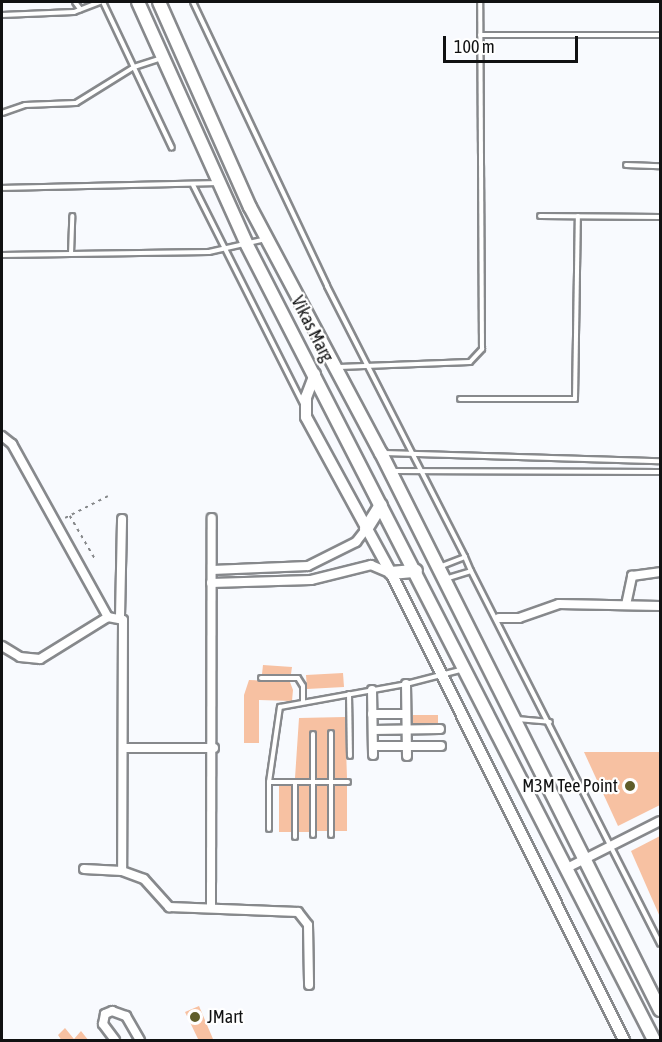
<!DOCTYPE html>
<html>
<head>
<meta charset="utf-8">
<style>
  body { margin:0 }
  #map { position:relative; width:662px; height:1042px; overflow:hidden; background:#f8fafe; font-family:"Asap Condensed",sans-serif }
  div>[style] { position:absolute }
  [style*='--x'] { left:calc(var(--x)*1px); top:calc(var(--y)*1px); width:calc(var(--w)*1px); rotate:calc(var(--a)*1deg) }
  .building>* { inset:0; background:#f7c1a2 }
  .path>* { height:1.5px; margin-top:-0.75px; transform-origin:0; background:repeating-linear-gradient(90deg,#858789 0 3px,transparent 0 7.5px) }
  .roads { filter:drop-shadow(2px 0 #87898c) drop-shadow(-2px 0 #87898c) drop-shadow(0 2px #87898c) drop-shadow(0 -2px #87898c) }
  .service>* { height:4px; margin:-2px; padding:0 2px; transform-origin:2px; border-radius:2px; background:#fff }
  .minor>* { height:8px; margin:-4px; padding:0 4px; transform-origin:4px; border-radius:4px; background:#fff }
  .tertiary>* { height:10px; margin:-5px; padding:0 5px; transform-origin:5px; border-radius:5px; background:#fff }
  .secondary>* { height:12px; margin:-6px; padding:0 6px; transform-origin:6px; border-radius:6px; background:#fff }
  .dots>* { width:16px; height:16px; translate:-50% -50%; box-sizing:border-box; border:3px solid #fff; border-radius:50% }
  span { translate:-50% -50%; white-space:nowrap; text-align:center; line-height:1.15; -webkit-text-stroke:4.5px #fff; paint-order:stroke }
  .street-label { font-size:18px; color:#101112 }
  .poi-label { font-size:18px; color:#101112 }
  .right { translate:-100% -50%; text-align:right }
  .left { translate:0 -50%; text-align:left }
  .frame { position:absolute; inset:0; border:3px solid #101112; pointer-events:none }
  .scale { position:absolute; left:443px; top:36px; width:135px; height:27px; box-sizing:border-box; border:3px solid #101112; border-top:0; padding-left:8px; font-size:18px; line-height:21px; white-space:nowrap; color:#101112; -webkit-text-stroke:4px #fff; paint-order:stroke }
</style>
</head>
<body>
<div id="map">
  <div class="building">
    <div style="clip-path:polygon(263px 665px,292px 667px,291px 674px,262px 674px)"></div>
    <div style="clip-path:polygon(343px 673px,344px 687px,307px 689px,306px 675px)"></div>
    <div style="clip-path:polygon(249px 680px,290px 682px,293px 690px,292px 701px,259px 700px,259px 743px,244px 743px,244px 695px)"></div>
    <div style="clip-path:polygon(413px 715px,438px 715px,438px 723px,413px 723px)"></div>
    <div style="clip-path:polygon(345px 717px,347px 778px,335px 778px,332px 729px,327px 733px,327px 778px,317px 778px,314px 730px,309px 734px,309px 778px,295px 778px,299px 718px)"></div>
    <div style="clip-path:polygon(584px 752px,660px 752px,660px 805px,618px 826px)"></div>
    <div style="clip-path:polygon(279px 786px,291px 786px,291px 832px,279px 832px)"></div>
    <div style="clip-path:polygon(299px 786px,309px 786px,309px 832px,299px 832px)"></div>
    <div style="clip-path:polygon(317px 786px,327px 786px,327px 831px,317px 831px)"></div>
    <div style="clip-path:polygon(335px 786px,347px 786px,347px 831px,335px 831px)"></div>
    <div style="clip-path:polygon(660px 836px,660px 917px,631px 851px)"></div>
    <div style="clip-path:polygon(199px 1006px,213px 1039px,209px 1041px,199px 1041px,185px 1012px)"></div>
    <div style="clip-path:polygon(65px 1028px,74px 1039px,81px 1031px,89px 1041px,62px 1041px,58px 1035px)"></div>
  </div>
  <div class="path">
    <div style="--x:70;--y:516;--w:50;--a:59.8"></div>
    <div style="--x:65;--y:518;--w:48;--a:-27.1"></div>
  </div>
  <div class="roads">
    <div class="service">
      <div style="--x:75;--y:2;--w:9;--a:54"></div>
      <div style="--x:103;--y:2;--w:161;--a:64.7"></div>
      <div style="--x:193;--y:2;--w:314;--a:64.7"></div>
      <div style="--x:327;--y:286;--w:304;--a:63"></div>
      <div style="--x:465;--y:557;--w:26;--a:159"></div>
      <div style="--x:2;--y:15;--w:72;--a:-2.4"></div>
      <div style="--x:74;--y:12;--w:28;--a:-21"></div>
      <div style="--x:480;--y:35;--w:180;--a:0"></div>
      <div style="--x:2;--y:113;--w:24;--a:-19"></div>
      <div style="--x:25;--y:105;--w:51;--a:-2.2"></div>
      <div style="--x:76;--y:103;--w:68;--a:-31.8"></div>
      <div style="--x:134;--y:67;--w:28;--a:-18"></div>
      <div style="--x:626;--y:165;--w:34;--a:2"></div>
      <div style="--x:193;--y:185;--w:245;--a:63.3"></div>
      <div style="--x:2;--y:188;--w:215;--a:-1.3"></div>
      <div style="--x:540;--y:216;--w:120;--a:0.5"></div>
      <div style="--x:71;--y:254;--w:38;--a:-88"></div>
      <div style="--x:2;--y:255;--w:207;--a:-0.8"></div>
      <div style="--x:209;--y:252;--w:58;--a:-12.8"></div>
      <div style="--x:339;--y:367;--w:131;--a:-2.2"></div>
      <div style="--x:470;--y:362;--w:18;--a:-47"></div>
      <div style="--x:482;--y:349;--w:347;--a:-90.3"></div>
      <div style="--x:460;--y:399;--w:115;--a:0"></div>
      <div style="--x:575;--y:399;--w:183;--a:-89.1"></div>
      <div style="--x:384;--y:453;--w:276;--a:1.7"></div>
      <div style="--x:394;--y:471;--w:266;--a:0.2"></div>
      <div style="--x:465;--y:557;--w:15;--a:67"></div>
      <div style="--x:445;--y:579;--w:27;--a:-17"></div>
      <div style="--x:471;--y:571;--w:418;--a:63.1"></div>
      <div style="--x:261;--y:678;--w:37;--a:0"></div>
      <div style="--x:298;--y:678;--w:9;--a:58"></div>
      <div style="--x:303;--y:686;--w:15;--a:90"></div>
      <div style="--x:349;--y:694;--w:62;--a:89.1"></div>
      <div style="--x:517;--y:719;--w:33;--a:5"></div>
      <div style="--x:331;--y:733;--w:102;--a:90"></div>
      <div style="--x:313;--y:734;--w:101;--a:90"></div>
      <div style="--x:269;--y:782;--w:79;--a:0"></div>
      <div style="--x:295;--y:782;--w:55;--a:90"></div>
      <div style="--x:269;--y:829;--w:47;--a:-90"></div>
      <div style="--x:269;--y:782;--w:76;--a:-81.7"></div>
      <div style="--x:280;--y:707;--w:128;--a:-10.3"></div>
      <div style="--x:406;--y:684;--w:56;--a:-14.5"></div>
    </div>
    <div class="minor">
      <div style="--x:2;--y:436;--w:13;--a:39"></div>
      <div style="--x:12;--y:444;--w:198;--a:61"></div>
      <div style="--x:212;--y:570;--w:96;--a:-2.4"></div>
      <div style="--x:308;--y:566;--w:54;--a:-26.6"></div>
      <div style="--x:356;--y:542;--w:16;--a:-52"></div>
      <div style="--x:211;--y:583;--w:100;--a:-1.7"></div>
      <div style="--x:311;--y:580;--w:62;--a:-14"></div>
      <div style="--x:371;--y:565;--w:21;--a:23"></div>
      <div style="--x:626;--y:605;--w:30;--a:-78"></div>
      <div style="--x:632;--y:576;--w:28;--a:-8"></div>
      <div style="--x:120;--y:617;--w:98;--a:-88.8"></div>
      <div style="--x:499;--y:618;--w:20;--a:0"></div>
      <div style="--x:519;--y:618;--w:42;--a:-19.3"></div>
      <div style="--x:559;--y:604;--w:101;--a:1.1"></div>
      <div style="--x:2;--y:646;--w:21;--a:31"></div>
      <div style="--x:20;--y:657;--w:20;--a:6"></div>
      <div style="--x:40;--y:659;--w:80;--a:-31.7"></div>
      <div style="--x:108;--y:617;--w:15;--a:11"></div>
      <div style="--x:123;--y:620;--w:251;--a:90.2"></div>
      <div style="--x:406;--y:684;--w:72;--a:89.2"></div>
      <div style="--x:372;--y:690;--w:65;--a:89.1"></div>
      <div style="--x:372;--y:714;--w:34;--a:0"></div>
      <div style="--x:373;--y:730;--w:67;--a:-0.9"></div>
      <div style="--x:373;--y:746;--w:68;--a:0"></div>
      <div style="--x:123;--y:748;--w:91;--a:0"></div>
      <div style="--x:567;--y:868;--w:104;--a:-26.8"></div>
      <div style="--x:84;--y:869;--w:38;--a:3"></div>
      <div style="--x:122;--y:871;--w:23;--a:20"></div>
      <div style="--x:144;--y:879;--w:38;--a:48"></div>
      <div style="--x:169;--y:907;--w:129;--a:2.2"></div>
      <div style="--x:298;--y:912;--w:16;--a:52"></div>
      <div style="--x:308;--y:925;--w:60;--a:89"></div>
      <div style="--x:211;--y:907;--w:389;--a:-89.9"></div>
      <div style="--x:115;--y:1040;--w:20;--a:-127"></div>
      <div style="--x:103;--y:1024;--w:10;--a:-79"></div>
      <div style="--x:105;--y:1014;--w:8;--a:-23"></div>
      <div style="--x:112;--y:1011;--w:15;--a:20"></div>
      <div style="--x:126;--y:1016;--w:28;--a:60"></div>
    </div>
    <div class="tertiary">
      <div style="--x:315;--y:374;--w:25;--a:111"></div>
      <div style="--x:306;--y:397;--w:20;--a:90"></div>
      <div style="--x:306;--y:417;--w:178;--a:61.4"></div>
      <div style="--x:391;--y:573;--w:522;--a:63.48"></div>
    </div>
    <div class="secondary">
      <div style="--x:138;--y:2;--w:266;--a:65.8"></div>
      <div style="--x:247;--y:245;--w:893;--a:62.89"></div>
      <div style="--x:159;--y:2;--w:224;--a:66.1"></div>
      <div style="--x:250;--y:207;--w:279;--a:62"></div>
      <div style="--x:381;--y:453;--w:623;--a:63.39"></div>
      <div style="--x:366;--y:529;--w:28;--a:-58"></div>
      <div style="--x:391;--y:573;--w:25;--a:-5"></div>
    </div>
  </div>
  <div class="dots">
    <div style="left:630px;top:786px;background:#5f5d2a"></div>
    <div style="left:195px;top:1017px;background:#5f5d2a"></div>
  </div>
  <div class="street-label">
    <span style="left:312px;top:329px;rotate:63deg">Vikas Marg</span>
  </div>
  <div class="poi-label">
    <span class="right" style="left:618px;top:786px">M3M Tee Point</span>
    <span class="left" style="left:207px;top:1017px">JMart</span>
  </div>
  <div class="frame"></div>
  <div class="scale">100 m</div>
</div>
</body>
</html>
